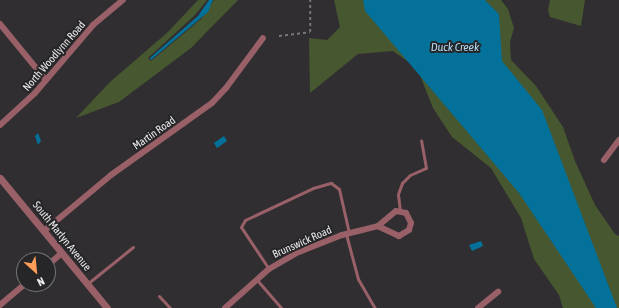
<!DOCTYPE html>
<html>
<head>
<meta charset="utf-8">
<style>
  body { margin:0 }
  #map { position:relative; width:619px; height:308px; overflow:hidden; background:#302e31; font-family:"Asap Condensed",sans-serif }
  div>[style] { position:absolute }
  [style*='--x'] { left:calc(var(--x)*1px); top:calc(var(--y)*1px); width:calc(var(--w)*1px); rotate:calc(var(--a)*1deg) }
  .green>* { inset:0; background:#475730 }
  .water>* { inset:0; background:#03719a }
  .path>* { height:1.5px; margin-top:-0.75px; transform-origin:0; background:repeating-linear-gradient(90deg,#777578 0 3px,transparent 0 6px) }
  .service>* { height:3px; margin:-1.5px; padding:0 1.5px; transform-origin:1.5px; border-radius:1.5px; background:#996068 }
  .minor>* { height:6px; margin:-3px; padding:0 3px; transform-origin:3px; border-radius:3px; background:#996068 }
  .tertiary>* { height:7px; margin:-3.5px; padding:0 3.5px; transform-origin:3.5px; border-radius:3.5px; background:#996068 }
  span { translate:-50% -50%; white-space:nowrap; text-align:center; line-height:1.15; -webkit-text-stroke:4px #262527; paint-order:stroke }
  .street-label { font-size:11px; color:#e9e8ea }
  .water-label { font-size:12px; color:#b1daf2; font-style:italic }
  .north { position:absolute; left:16px; top:252px; width:40px; height:40px; box-sizing:border-box; background:#262527; border:1px solid #747375; border-radius:50%; rotate:153deg; font-size:11px; font-weight:700; line-height:16px; text-align:center; color:#e9e8ea }
  .north::after { content:''; display:block; margin:auto; width:14px; height:18px; background:#fe9c58; clip-path:polygon(50% 0,100% 100%,50% 72%,0 100%) }
</style>
</head>
<body>
<div id="map">
  <div class="green">
    <div style="clip-path:polygon(198px 0,207px 0,195px 15px,148px 58px,151px 61px,201px 19px,214px 0,238px 0,191px 48px,119px 102px,76px 118px,110px 82px,168px 32px)"></div>
    <div style="clip-path:polygon(334px 0,501px 0,508px 9px,514px 28px,510px 42px,511px 60px,536px 86px,563px 127px,575px 161px,595px 205px,615px 234px,619px 236px,619px 308px,563px 308px,559px 295px,534px 259px,521px 218px,491px 168px,452px 137px,433px 108px,417px 68px,393px 51px,358px 54px,310px 93px,309px 38px,327px 40px,340px 27px)"></div>
    <div style="clip-path:polygon(550px 0,585px 0,581px 26px,550px 17px,548px 10px)"></div>
  </div>
  <div class="water">
    <div style="clip-path:polygon(209px 0,213px 0,208px 12px,151px 60px,150px 58px,198px 16px)"></div>
    <div style="clip-path:polygon(363px 0,485px 0,499px 14px,502px 61px,542px 110px,617px 308px,596px 308px,519px 193px,365px 11px)"></div>
    <div style="clip-path:polygon(38px 133px,41px 141px,38px 145px,35px 136px)"></div>
    <div style="clip-path:polygon(224px 136px,227px 141px,217px 148px,214px 143px)"></div>
    <div style="clip-path:polygon(481px 241px,483px 246px,472px 251px,469px 245px)"></div>
  </div>
  <div class="path">
    <div style="--x:279;--y:36;--w:31;--a:-7"></div>
    <div style="--x:310;--y:32;--w:32;--a:-90"></div>
  </div>
  <div class="service">
    <div style="--x:400;--y:211;--w:17;--a:-97"></div>
    <div style="--x:398;--y:194;--w:12;--a:-70"></div>
    <div style="--x:402;--y:183;--w:11;--a:-45"></div>
    <div style="--x:410;--y:175;--w:17;--a:-24"></div>
    <div style="--x:426;--y:168;--w:28;--a:-100"></div>
    <div style="--x:346;--y:234;--w:47;--a:75.1"></div>
    <div style="--x:358;--y:279;--w:34;--a:60"></div>
    <div style="--x:269;--y:269;--w:50;--a:-123.7"></div>
    <div style="--x:241;--y:227;--w:8;--a:-60"></div>
    <div style="--x:245;--y:220;--w:75;--a:-25.2"></div>
    <div style="--x:313;--y:188;--w:19;--a:-16"></div>
    <div style="--x:331;--y:183;--w:10;--a:37"></div>
    <div style="--x:339;--y:189;--w:45;--a:77.2"></div>
    <div style="--x:257;--y:280;--w:37;--a:49"></div>
    <div style="--x:87;--y:284;--w:59;--a:-38.8"></div>
    <div style="--x:159;--y:296;--w:16;--a:47"></div>
  </div>
  <div class="minor">
    <div style="--x:0;--y:24;--w:71;--a:50.7"></div>
    <div style="--x:0;--y:125;--w:47;--a:-42.4"></div>
    <div style="--x:35;--y:93;--w:89;--a:-49.5"></div>
    <div style="--x:93;--y:25;--w:39;--a:-40"></div>
    <div style="--x:604;--y:160;--w:25;--a:-53"></div>
    <div style="--x:396;--y:211;--w:10;--a:11"></div>
    <div style="--x:406;--y:213;--w:11;--a:63"></div>
    <div style="--x:411;--y:223;--w:7;--a:106"></div>
    <div style="--x:409;--y:230;--w:12;--a:149"></div>
    <div style="--x:399;--y:236;--w:23;--a:-155"></div>
    <div style="--x:378;--y:226;--w:23;--a:-40"></div>
    <div style="--x:44;--y:231;--w:87;--a:-39.9"></div>
    <div style="--x:111;--y:175;--w:124;--a:-35.5"></div>
    <div style="--x:212;--y:103;--w:21;--a:-47"></div>
    <div style="--x:226;--y:88;--w:62;--a:-53.5"></div>
    <div style="--x:48;--y:265;--w:18;--a:-41"></div>
    <div style="--x:0;--y:305;--w:33;--a:-40"></div>
    <div style="--x:225;--y:308;--w:59;--a:-41.6"></div>
    <div style="--x:269;--y:269;--w:34;--a:-30"></div>
    <div style="--x:299;--y:252;--w:46;--a:-21.6"></div>
    <div style="--x:342;--y:235;--w:37;--a:-14"></div>
    <div style="--x:478;--y:308;--w:26;--a:-39"></div>
  </div>
  <div class="tertiary">
    <div style="--x:0;--y:178;--w:168;--a:50.5"></div>
  </div>
  <div class="street-label">
    <span style="left:54px;top:56px;rotate:-49deg">North Woodlynn Road</span>
    <span style="left:154px;top:133px;rotate:-35deg">Martin Road</span>
    <span style="left:62px;top:236px;rotate:51deg">South Marlyn Avenue</span>
    <span style="left:302px;top:242px;rotate:-24deg">Brunswick Road</span>
  </div>
  <div class="water-label">
    <span style="left:455px;top:48px">Duck Creek</span>
  </div>
  <div class="north">N</div>
</div>
</body>
</html>
